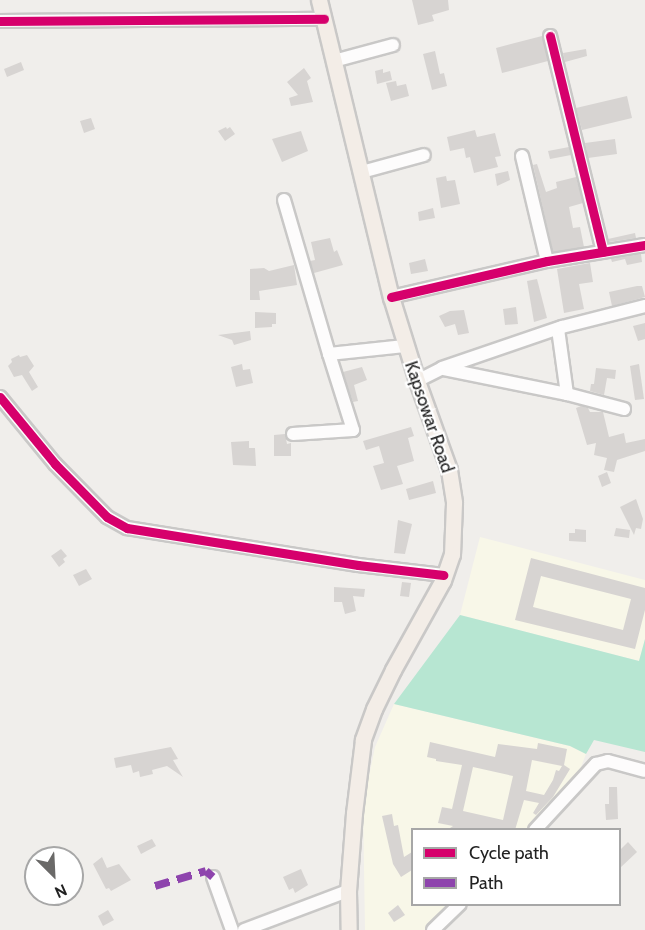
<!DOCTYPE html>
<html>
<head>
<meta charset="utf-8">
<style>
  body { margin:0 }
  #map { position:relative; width:645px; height:930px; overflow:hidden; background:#f0eeeb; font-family:Cabin,sans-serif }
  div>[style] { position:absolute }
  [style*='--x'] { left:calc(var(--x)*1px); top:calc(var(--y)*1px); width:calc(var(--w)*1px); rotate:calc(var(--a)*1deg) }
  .education>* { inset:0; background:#f8f7e8 }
  .pitch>* { inset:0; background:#b7e6d2 }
  .building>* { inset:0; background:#d7d4d2 }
  .roads { filter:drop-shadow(2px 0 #c9c8c7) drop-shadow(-2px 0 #c9c8c7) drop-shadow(0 2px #c9c8c7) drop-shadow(0 -2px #c9c8c7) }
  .minor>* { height:12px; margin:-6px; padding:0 6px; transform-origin:6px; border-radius:6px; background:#fdfcfc }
  .major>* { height:15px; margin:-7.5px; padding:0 7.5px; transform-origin:7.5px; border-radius:7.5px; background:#f3ede7 }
  .quiet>* { height:8px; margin-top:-4px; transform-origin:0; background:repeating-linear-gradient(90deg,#8e44ad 0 15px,transparent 0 23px) }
  .cycleway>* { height:9px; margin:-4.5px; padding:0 4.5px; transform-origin:4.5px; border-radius:4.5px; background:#d6006c }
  span { translate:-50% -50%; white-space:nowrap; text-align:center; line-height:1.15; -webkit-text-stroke:4.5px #fff; paint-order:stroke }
  .street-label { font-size:18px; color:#222 }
  .legend { position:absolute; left:411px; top:828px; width:210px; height:78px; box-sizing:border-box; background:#fff; border:2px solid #a7a7a7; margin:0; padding:8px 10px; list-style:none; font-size:18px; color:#222 }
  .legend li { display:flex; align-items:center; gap:12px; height:30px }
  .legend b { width:30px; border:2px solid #a7a7a7 }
  .north { position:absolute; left:24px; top:846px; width:60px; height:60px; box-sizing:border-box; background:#fff; border:2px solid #a7a7a7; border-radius:50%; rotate:156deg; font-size:16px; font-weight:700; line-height:24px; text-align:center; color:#222 }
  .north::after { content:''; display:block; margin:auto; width:21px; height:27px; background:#6a6968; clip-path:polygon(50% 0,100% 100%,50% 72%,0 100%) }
</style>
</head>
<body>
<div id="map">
  <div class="education">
    <div style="clip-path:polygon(480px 537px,645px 580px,645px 639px,639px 661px,460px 615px)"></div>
    <div style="clip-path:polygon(394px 704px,570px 746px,586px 754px,576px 780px,530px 829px,412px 830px,412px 904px,453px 905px,426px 930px,365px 930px,363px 805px,375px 747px)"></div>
  </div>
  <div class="pitch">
    <div style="clip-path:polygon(460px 615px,639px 661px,645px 639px,645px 752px,594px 740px,586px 754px,570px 746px,394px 704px)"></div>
  </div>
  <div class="building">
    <div style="clip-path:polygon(412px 0,448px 0,449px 10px,432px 15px,434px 21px,418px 25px)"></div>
    <div style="clip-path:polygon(542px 36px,548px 61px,502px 73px,496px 48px)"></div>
    <div style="clip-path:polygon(586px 49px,587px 56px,565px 62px,563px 53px)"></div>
    <div style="clip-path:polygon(435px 51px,440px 74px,444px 73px,447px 86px,432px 90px,423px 54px)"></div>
    <div style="clip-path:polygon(21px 62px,24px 70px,7px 77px,4px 69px)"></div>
    <div style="clip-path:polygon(304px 68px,311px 78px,307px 81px,313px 102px,291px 106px,289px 98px,298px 95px,287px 82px)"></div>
    <div style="clip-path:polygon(383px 69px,383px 73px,390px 71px,392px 80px,377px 84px,375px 71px)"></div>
    <div style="clip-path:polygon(396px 81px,397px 86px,406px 84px,409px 96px,391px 101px,386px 83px)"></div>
    <div style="clip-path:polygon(627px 96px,632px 118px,582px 130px,576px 108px)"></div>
    <div style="clip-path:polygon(91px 118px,95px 129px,84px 133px,80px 121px)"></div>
    <div style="clip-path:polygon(226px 127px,227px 129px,230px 127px,235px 134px,225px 141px,218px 131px)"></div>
    <div style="clip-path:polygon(475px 130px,477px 137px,495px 133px,501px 156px,495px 157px,498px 167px,474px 173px,470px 157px,466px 158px,464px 148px,450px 151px,447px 137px)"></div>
    <div style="clip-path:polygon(301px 131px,308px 151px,282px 162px,272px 139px)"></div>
    <div style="clip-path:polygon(615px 139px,617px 154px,588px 158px,585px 143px)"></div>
    <div style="clip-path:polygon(569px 147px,571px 155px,550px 159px,548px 151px)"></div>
    <div style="clip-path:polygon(537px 164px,546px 192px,557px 188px,556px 182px,576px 177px,583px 203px,569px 207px,573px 228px,580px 227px,584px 247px,553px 252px,533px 165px)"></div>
    <div style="clip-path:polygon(508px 171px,510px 180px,497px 186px,495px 174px)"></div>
    <div style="clip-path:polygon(446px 176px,447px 181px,455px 180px,460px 204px,441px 208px,436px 178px)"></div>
    <div style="clip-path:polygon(433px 208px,435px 218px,419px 221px,418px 212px)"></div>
    <div style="clip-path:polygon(635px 233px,636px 238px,609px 242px,608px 239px)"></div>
    <div style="clip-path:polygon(330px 238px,334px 252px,337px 250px,343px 265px,314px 273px,310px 261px,315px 260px,311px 242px)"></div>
    <div style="clip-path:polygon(641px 254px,642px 262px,627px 265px,625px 259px,612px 262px,611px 259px)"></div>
    <div style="clip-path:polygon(425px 259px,428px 271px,411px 274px,409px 263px)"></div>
    <div style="clip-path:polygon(590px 263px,593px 282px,579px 284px,584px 309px,564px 313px,557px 269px)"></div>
    <div style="clip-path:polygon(294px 265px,297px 285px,259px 291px,260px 300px,250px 300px,250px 269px,264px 268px,269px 271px)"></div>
    <div style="clip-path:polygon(537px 279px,547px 318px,534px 322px,527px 281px)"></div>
    <div style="clip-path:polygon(637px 286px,642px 286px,645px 297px,612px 306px,609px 292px)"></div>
    <div style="clip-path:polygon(516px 307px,518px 324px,505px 325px,503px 309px)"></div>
    <div style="clip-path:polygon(464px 310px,469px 333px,458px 335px,455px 324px,445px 327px,439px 316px,450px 311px)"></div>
    <div style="clip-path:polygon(255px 312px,276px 313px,276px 324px,272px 324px,272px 327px,255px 328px)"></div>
    <div style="clip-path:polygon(645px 323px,645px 339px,638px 341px,633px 326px)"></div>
    <div style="clip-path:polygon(250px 331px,251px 340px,234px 345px,232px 340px,218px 335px)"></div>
    <div style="clip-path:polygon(19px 355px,20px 357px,27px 355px,34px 366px,29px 372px,38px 387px,32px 391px,22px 375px,14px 377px,8px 366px,12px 362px,11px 359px)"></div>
    <div style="clip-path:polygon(242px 364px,243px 370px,250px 369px,253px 383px,236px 387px,231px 367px)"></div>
    <div style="clip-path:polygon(639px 364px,644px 399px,635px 400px,630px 366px)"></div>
    <div style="clip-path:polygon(362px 367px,367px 380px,354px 385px,358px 401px,353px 402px,343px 372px)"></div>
    <div style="clip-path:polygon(596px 368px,616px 370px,615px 379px,607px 378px,604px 395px,590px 391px,591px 384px,594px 384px)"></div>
    <div style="clip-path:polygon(581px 406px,588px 408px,590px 412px,603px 412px,609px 437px,624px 433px,626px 443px,645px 439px,645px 451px,617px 460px,614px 472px,604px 470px,607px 458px,594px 455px,596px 443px,587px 445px,576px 408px)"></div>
    <div style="clip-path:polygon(411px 427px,414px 436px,408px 438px,414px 461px,397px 466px,403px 484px,381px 490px,373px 466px,384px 463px,379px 446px,366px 450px,363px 441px)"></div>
    <div style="clip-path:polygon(285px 434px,287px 444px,291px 443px,291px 456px,274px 456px,274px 435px)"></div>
    <div style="clip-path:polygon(249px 441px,249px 448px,255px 448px,256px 466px,233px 465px,231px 442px)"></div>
    <div style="clip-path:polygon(607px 472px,611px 483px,602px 487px,598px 476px)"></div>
    <div style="clip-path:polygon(433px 481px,436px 493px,409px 500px,406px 489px)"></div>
    <div style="clip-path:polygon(636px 499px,643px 519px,641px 529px,636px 528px,634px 535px,620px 507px)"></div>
    <div style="clip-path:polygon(398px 520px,412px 524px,405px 554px,394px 553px)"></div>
    <div style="clip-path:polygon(616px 528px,630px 530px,629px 538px,614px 536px)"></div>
    <div style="clip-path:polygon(575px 529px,586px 530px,586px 542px,569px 541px,569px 533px,575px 533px)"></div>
    <div style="clip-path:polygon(61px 549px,67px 556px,63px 559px,65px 562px,59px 567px,51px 556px)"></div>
    <div style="clip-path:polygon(evenodd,531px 558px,645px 588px,645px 610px,635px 649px,515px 620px,531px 558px,541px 576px,631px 599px,623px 630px,533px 607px,541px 576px)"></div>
    <div style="clip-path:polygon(86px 569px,92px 579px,79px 586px,73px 575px)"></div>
    <div style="clip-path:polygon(402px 582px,411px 583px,409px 597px,400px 596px)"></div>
    <div style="clip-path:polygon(334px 587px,365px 589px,364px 597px,353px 596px,356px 611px,345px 614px,342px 602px,334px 602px)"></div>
    <div style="clip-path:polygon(evenodd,430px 742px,495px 757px,498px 744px,537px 749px,538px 743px,567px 749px,564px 765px,570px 769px,553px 797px,536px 815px,533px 813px,539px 803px,524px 800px,515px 830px,447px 830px,453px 826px,438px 823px,442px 807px,452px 809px,462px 765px,436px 761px,436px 759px,427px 757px,430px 742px,532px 760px,562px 766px,559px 771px,556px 770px,553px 780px,544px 795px,526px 791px,532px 760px,430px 742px,473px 767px,513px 776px,503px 820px,463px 811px,473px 767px)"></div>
    <div style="clip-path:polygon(171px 747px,178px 759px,173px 760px,183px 777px,167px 766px,152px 770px,153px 774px,140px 777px,139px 771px,133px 773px,131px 765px,116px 768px,114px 758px)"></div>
    <div style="clip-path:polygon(609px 787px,617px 787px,618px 819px,606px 820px,605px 804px,609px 804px)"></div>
    <div style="clip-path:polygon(392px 814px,394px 826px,398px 825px,404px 857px,412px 852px,412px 870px,401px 877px,393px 864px,382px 816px)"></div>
    <div style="clip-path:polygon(152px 839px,156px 846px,141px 854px,137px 846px)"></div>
    <div style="clip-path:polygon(628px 842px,637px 852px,620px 868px,620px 850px)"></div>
    <div style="clip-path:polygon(102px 857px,107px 868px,119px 864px,131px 880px,111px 891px,109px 888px,106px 889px,93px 864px)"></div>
    <div style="clip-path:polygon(301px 869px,308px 885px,295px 893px,293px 888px,289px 890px,283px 877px)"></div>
    <div style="clip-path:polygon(398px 905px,405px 915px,394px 922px,388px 913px)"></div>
    <div style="clip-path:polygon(108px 910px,114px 920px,103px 926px,98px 916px)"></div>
  </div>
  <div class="roads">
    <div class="minor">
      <div style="--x:0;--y:21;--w:324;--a:-0.4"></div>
      <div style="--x:550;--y:36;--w:222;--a:76.2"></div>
      <div style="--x:334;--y:61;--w:61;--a:-15.2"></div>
      <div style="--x:522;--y:156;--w:108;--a:76.6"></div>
      <div style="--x:362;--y:172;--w:64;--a:-15.3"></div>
      <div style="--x:284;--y:200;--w:160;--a:73.7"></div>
      <div style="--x:329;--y:354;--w:76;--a:-6"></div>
      <div style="--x:391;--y:297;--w:160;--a:-13"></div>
      <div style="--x:547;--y:261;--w:99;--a:-9.3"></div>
      <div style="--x:444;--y:369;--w:126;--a:11.5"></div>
      <div style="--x:567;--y:394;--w:66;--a:-97.9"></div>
      <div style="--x:417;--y:381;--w:28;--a:-27"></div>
      <div style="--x:442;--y:368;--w:127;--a:-18.9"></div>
      <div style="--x:562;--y:327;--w:86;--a:-14.2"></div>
      <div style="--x:567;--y:394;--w:59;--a:14.7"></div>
      <div style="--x:0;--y:397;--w:87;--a:50.6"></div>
      <div style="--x:55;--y:464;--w:74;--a:45.5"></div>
      <div style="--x:107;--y:517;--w:23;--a:29"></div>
      <div style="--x:127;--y:528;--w:234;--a:9.1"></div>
      <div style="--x:358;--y:565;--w:86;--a:6.7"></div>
      <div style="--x:293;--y:434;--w:60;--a:-3.8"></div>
      <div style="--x:353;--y:430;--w:80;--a:-107.5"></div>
      <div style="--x:535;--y:830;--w:90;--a:-47.3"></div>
      <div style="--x:596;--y:764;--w:12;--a:-14"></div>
      <div style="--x:608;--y:761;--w:38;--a:15"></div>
      <div style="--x:213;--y:877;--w:56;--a:70.3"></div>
      <div style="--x:244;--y:930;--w:111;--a:-20.6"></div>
      <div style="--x:433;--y:930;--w:37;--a:-44"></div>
    </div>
    <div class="major">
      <div style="--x:319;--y:0;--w:306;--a:76.4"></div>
      <div style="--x:391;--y:297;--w:88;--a:72.8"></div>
      <div style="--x:417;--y:381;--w:95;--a:70.2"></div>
      <div style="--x:449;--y:470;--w:33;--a:81"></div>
      <div style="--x:454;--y:503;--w:51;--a:92.2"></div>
      <div style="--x:452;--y:554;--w:28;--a:109"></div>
      <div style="--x:443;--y:580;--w:103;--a:119.1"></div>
      <div style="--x:393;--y:670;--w:43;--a:116"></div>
      <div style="--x:374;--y:709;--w:33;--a:110"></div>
      <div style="--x:363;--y:740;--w:74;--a:97"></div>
      <div style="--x:354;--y:813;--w:78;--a:94.4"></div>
      <div style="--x:348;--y:891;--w:39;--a:89"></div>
    </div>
  </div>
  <div class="quiet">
    <div style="--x:155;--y:886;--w:53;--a:-16.4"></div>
    <div style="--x:206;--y:871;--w:9;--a:41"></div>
  </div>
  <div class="cycleway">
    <div style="--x:0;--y:21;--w:324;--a:-0.4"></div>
    <div style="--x:550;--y:36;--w:222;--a:76.2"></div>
    <div style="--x:391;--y:297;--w:160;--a:-13"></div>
    <div style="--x:547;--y:261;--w:99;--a:-9.3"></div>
    <div style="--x:0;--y:397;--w:87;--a:50.6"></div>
    <div style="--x:55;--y:464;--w:74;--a:45.5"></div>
    <div style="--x:107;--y:517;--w:23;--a:29"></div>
    <div style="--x:127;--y:528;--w:234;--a:9.1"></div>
    <div style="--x:358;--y:565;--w:86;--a:6.7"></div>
  </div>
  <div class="street-label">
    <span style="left:429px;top:417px;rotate:71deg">Kapsowar Road</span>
  </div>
  <ul class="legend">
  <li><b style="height:8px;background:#d6006c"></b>Cycle path</li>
  <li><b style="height:8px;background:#8e44ad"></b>Path</li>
  </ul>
  <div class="north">N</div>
</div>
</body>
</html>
